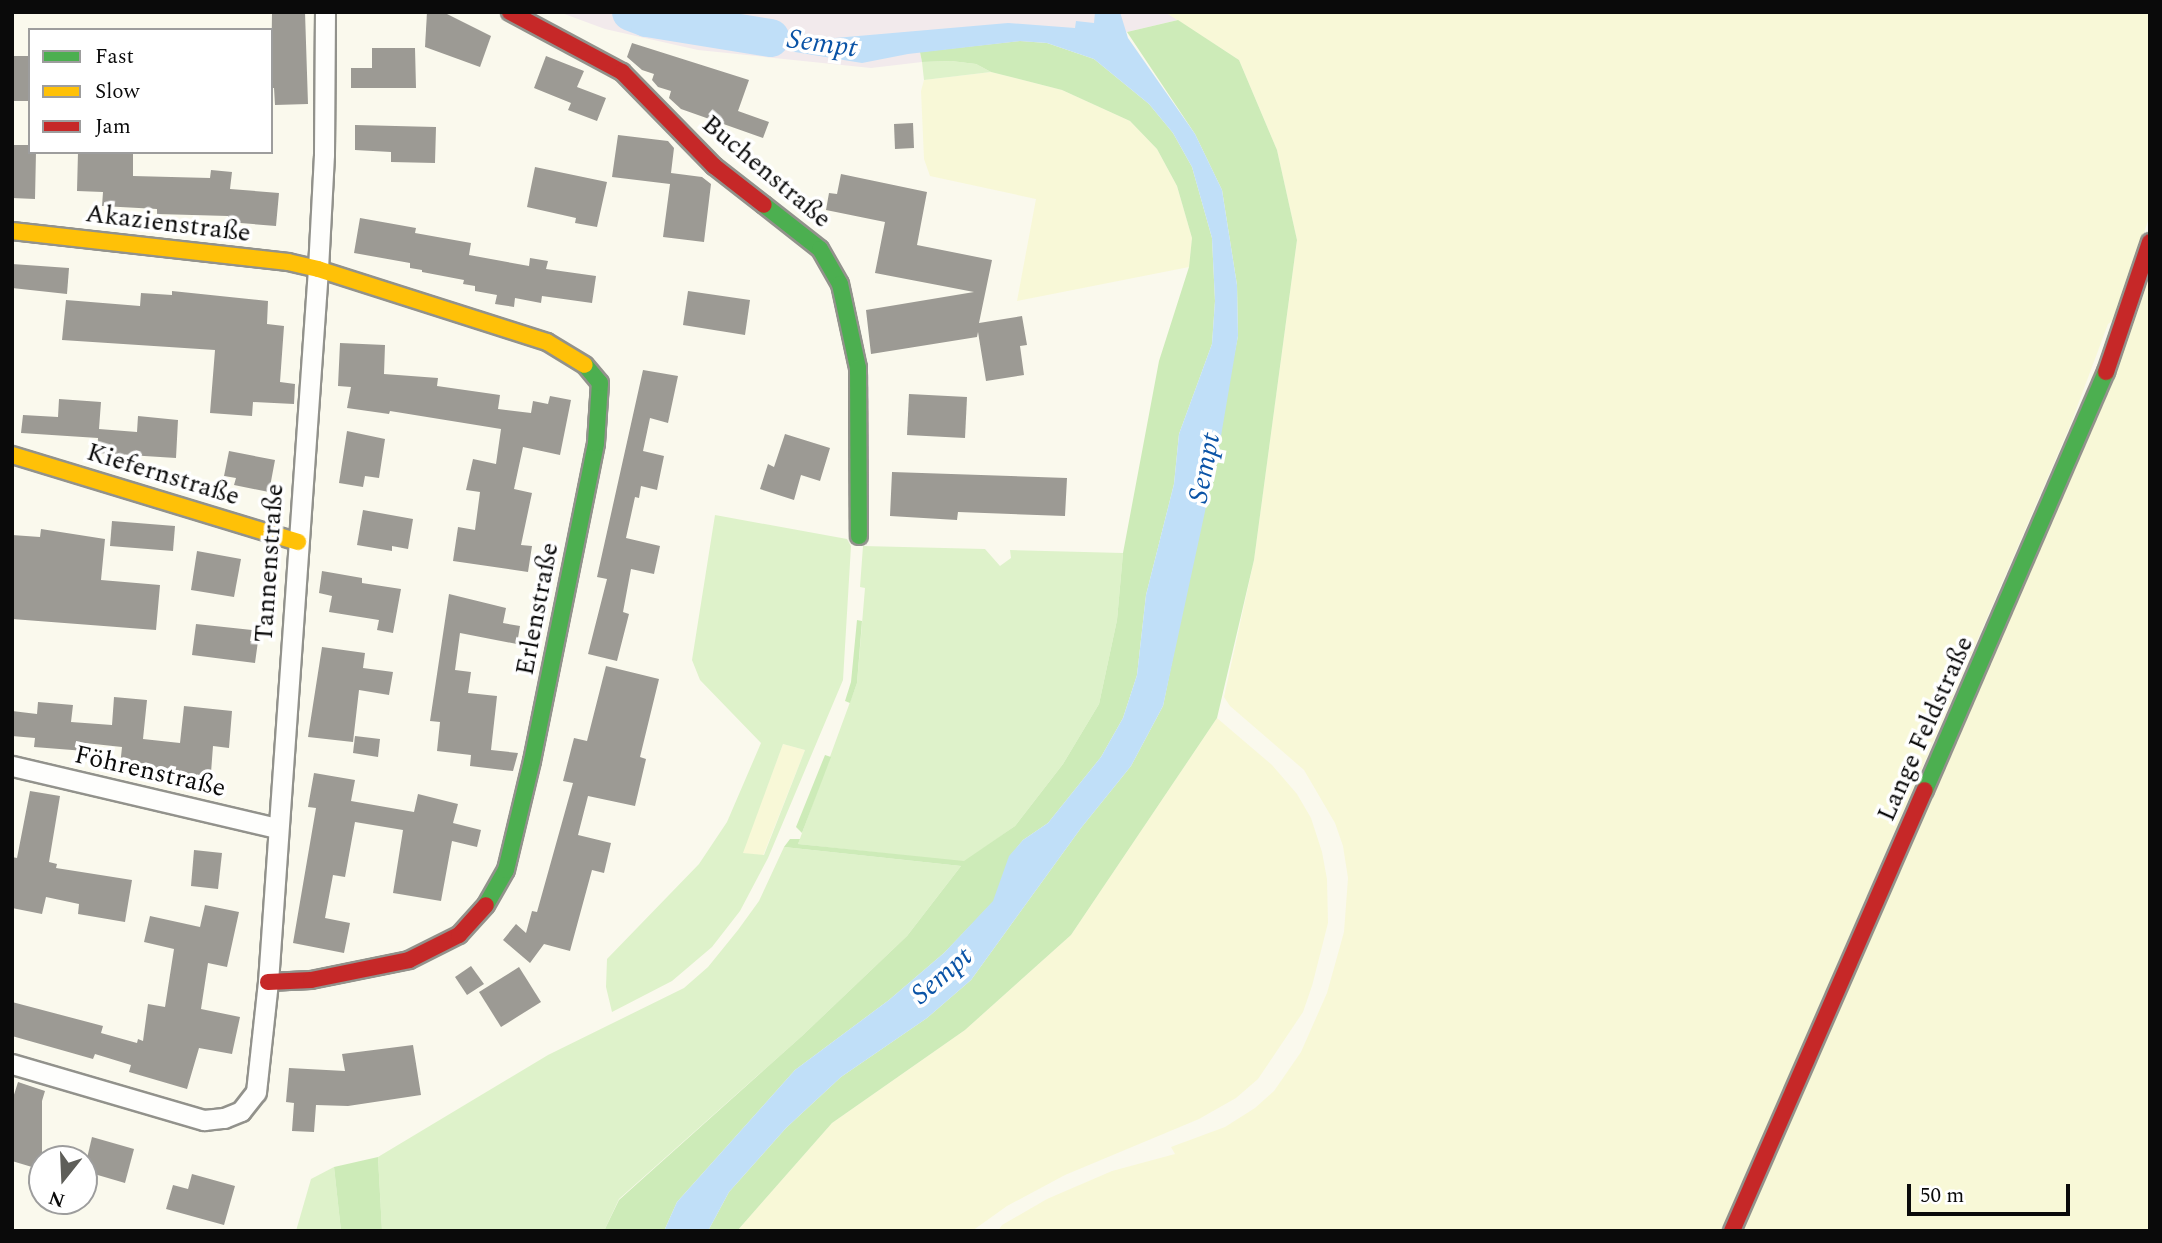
<!DOCTYPE html>
<html>
<head>
<meta charset="utf-8">
<style>
  body { margin:0 }
  #map { position:relative; width:2162px; height:1243px; overflow:hidden; background:#faf9ed; font-family:Spectral,serif }
  div>[style] { position:absolute }
  [style*='--x'] { left:calc(var(--x)*1px); top:calc(var(--y)*1px); width:calc(var(--w)*1px); rotate:calc(var(--a)*1deg) }
  .industrial>* { inset:0; background:#f2eaec }
  .farmland>* { inset:0; background:#f8f8d7 }
  .green>* { inset:0; background:#def2ca }
  .forest>* { inset:0; background:#cdebb8 }
  .water>* { inset:0; background:#c0dff8 }
  .river>* { height:38px; margin:-19px; padding:0 19px; transform-origin:19px; border-radius:19px; background:#c0dff8 }
  .building>* { inset:0; background:#9c9a94 }
  .roads { filter:drop-shadow(2px 0 #92928c) drop-shadow(-2px 0 #92928c) drop-shadow(0 2px #92928c) drop-shadow(0 -2px #92928c) }
  .street>* { height:19px; margin:-9.5px; padding:0 9.5px; transform-origin:9.5px; border-radius:9.5px; background:#fefefc }
  .fast>* { height:16px; margin:-8px; padding:0 8px; transform-origin:8px; border-radius:8px; background:#4caf50 }
  .slow>* { height:16px; margin:-8px; padding:0 8px; transform-origin:8px; border-radius:8px; background:#ffc107 }
  .jam>* { height:16px; margin:-8px; padding:0 8px; transform-origin:8px; border-radius:8px; background:#c62828 }
  span { translate:-50% -50%; white-space:nowrap; text-align:center; line-height:1.15; -webkit-text-stroke:7px #fff; paint-order:stroke }
  .street-label { font-size:26px; color:#0a0a0a }
  .water-label { font-size:28px; color:#0a53a6; font-style:italic }
  .frame { position:absolute; inset:0; border:14px solid #0a0a0a; pointer-events:none }
  .legend { position:absolute; left:28px; top:28px; width:245px; height:126px; box-sizing:border-box; background:#fff; border:2px solid #9d9d9d; margin:0; padding:9px 12px; list-style:none; font-size:21px; color:#0a0a0a }
  .legend li { display:flex; align-items:center; gap:14px; height:35px }
  .legend b { width:35px; border:2px solid #9d9d9d }
  .north { position:absolute; left:28px; top:1145px; width:70px; height:70px; box-sizing:border-box; background:#fff; border:2px solid #9d9d9d; border-radius:50%; rotate:198deg; font-size:19px; font-weight:700; line-height:28px; text-align:center; color:#0a0a0a }
  .north::after { content:''; display:block; margin:auto; width:24px; height:32px; background:#5e5e59; clip-path:polygon(50% 0,100% 100%,50% 72%,0 100%) }
  .scale { position:absolute; left:1907px; top:1184px; width:163px; height:32px; box-sizing:border-box; border:4px solid #0a0a0a; border-top:0; padding-left:9px; font-size:21px; line-height:24px; white-space:nowrap; color:#0a0a0a; -webkit-text-stroke:5px #fff; paint-order:stroke }
</style>
</head>
<body>
<div id="map">
  <div class="industrial">
    <div style="clip-path:polygon(559px 12px,1165px 12px,1178px 20px,1127px 32px,920px 53px,922px 62px,871px 68px,698px 50px,605px 29px)"></div>
  </div>
  <div class="farmland">
    <div style="clip-path:polygon(1165px 12px,2150px 12px,2150px 215px,2114px 320px,2108px 324px,2070px 426px,1722px 1231px,998px 1231px,1002px 1225px,1047px 1199px,1112px 1171px,1175px 1154px,1171px 1147px,1225px 1127px,1255px 1108px,1274px 1091px,1301px 1052px,1327px 993px,1344px 932px,1348px 878px,1343px 846px,1335px 823px,1304px 770px,1230px 706px,1224px 697px,1254px 560px,1297px 240px,1277px 150px,1239px 60px)"></div>
    <div style="clip-path:polygon(991px 72px,1062px 90px,1130px 121px,1157px 149px,1177px 186px,1192px 238px,1189px 267px,1017px 301px,1036px 199px,930px 176px,924px 159px,921px 91px,924px 80px)"></div>
    <div style="clip-path:polygon(2150px 267px,2150px 1231px,1742px 1231px)"></div>
    <div style="clip-path:polygon(1217px 718px,1272px 765px,1297px 794px,1311px 818px,1322px 852px,1327px 879px,1328px 923px,1312px 986px,1303px 1012px,1258px 1079px,1236px 1098px,1199px 1119px,1065px 1175px,1007px 1206px,972px 1231px,737px 1231px,832px 1123px,965px 1030px,1071px 935px)"></div>
    <div style="clip-path:polygon(783px 744px,805px 750px,763px 856px,742px 853px)"></div>
  </div>
  <div class="green">
    <div style="clip-path:polygon(951px 61px,976px 64px,991px 72px,924px 80px,922px 62px)"></div>
    <div style="clip-path:polygon(evenodd,715px 515px,847px 539px,851px 546px,843px 680px,768px 858px,740px 911px,712px 947px,672px 981px,612px 1012px,606px 987px,607px 959px,699px 864px,727px 822px,761px 743px,700px 680px,692px 660px,715px 515px,783px 744px,805px 750px,764px 855px,743px 853px,783px 744px)"></div>
    <div style="clip-path:polygon(863px 546px,985px 549px,1000px 566px,1011px 558px,1010px 550px,1123px 553px,1117px 620px,1099px 704px,1063px 764px,1015px 826px,964px 862px,798px 844px,857px 683px,865px 588px,860px 587px)"></div>
    <div style="clip-path:polygon(784px 847px,961px 866px,907px 936px,802px 1036px,619px 1199px,604px 1231px,382px 1231px,378px 1157px,548px 1055px,684px 988px,708px 967px,738px 930px,759px 901px)"></div>
    <div style="clip-path:polygon(334px 1167px,341px 1231px,296px 1231px,311px 1179px)"></div>
  </div>
  <div class="forest">
    <div style="clip-path:polygon(1178px 20px,1239px 60px,1277px 150px,1297px 240px,1254px 560px,1217px 718px,1071px 935px,965px 1030px,832px 1123px,737px 1231px,708px 1231px,729px 1192px,786px 1128px,841px 1077px,927px 1018px,971px 980px,1081px 828px,1131px 766px,1163px 706px,1238px 336px,1237px 285px,1222px 190px,1195px 134px,1127px 32px)"></div>
    <div style="clip-path:polygon(1020px 41px,1047px 43px,1094px 59px,1149px 104px,1173px 133px,1192px 167px,1212px 238px,1215px 301px,1212px 344px,1179px 434px,1174px 484px,1146px 595px,1137px 675px,1123px 718px,1101px 757px,1048px 823px,1023px 840px,1010px 856px,994px 901px,944px 953px,889px 1000px,795px 1070px,677px 1202px,664px 1231px,604px 1231px,619px 1200px,802px 1036px,907px 936px,961px 866px,784px 847px,790px 839px,800px 839px,798px 844px,964px 861px,1015px 826px,1063px 764px,1099px 704px,1117px 620px,1123px 553px,1159px 361px,1189px 267px,1192px 238px,1177px 186px,1157px 149px,1130px 121px,1062px 90px,991px 72px,976px 64px,951px 61px,922px 62px,920px 52px)"></div>
    <div style="clip-path:polygon(857px 620px,862px 621px,857px 683px,850px 703px,845px 701px,851px 682px)"></div>
    <div style="clip-path:polygon(825px 755px,831px 757px,802px 833px,796px 827px)"></div>
    <div style="clip-path:polygon(378px 1157px,382px 1231px,341px 1231px,334px 1167px)"></div>
  </div>
  <div class="water">
    <div style="clip-path:polygon(1095px 12px,1120px 12px,1128px 38px,1195px 134px,1222px 190px,1237px 285px,1238px 336px,1220px 442px,1163px 706px,1131px 766px,1081px 828px,971px 980px,927px 1018px,841px 1077px,786px 1128px,729px 1192px,708px 1231px,664px 1231px,677px 1202px,795px 1070px,889px 1000px,944px 953px,993px 901px,1009px 856px,1023px 840px,1048px 823px,1101px 757px,1123px 718px,1137px 675px,1146px 595px,1174px 484px,1179px 434px,1212px 344px,1215px 301px,1212px 238px,1192px 167px,1173px 133px,1149px 104px,1094px 59px,1047px 43px,1020px 41px,908px 54px,862px 63px,795px 52px,720px 30px,743px 26px,835px 38px,1008px 23px,1075px 28px,1076px 21px,1094px 23px)"></div>
  </div>
  <div class="river">
    <div style="--x:631;--y:12;--w:17;--a:21"></div>
    <div style="--x:647;--y:18;--w:125;--a:9.2"></div>
  </div>
  <div class="building">
    <div style="clip-path:polygon(272px 12px,305px 12px,308px 104px,275px 105px,274px 88px,271px 88px)"></div>
    <div style="clip-path:polygon(427px 12px,443px 12px,491px 36px,480px 67px,425px 47px)"></div>
    <div style="clip-path:polygon(632px 43px,749px 80px,738px 111px,769px 122px,763px 138px,681px 109px,669px 98px,671px 91px,658px 87px,652px 80px,654px 74px,642px 70px,627px 57px)"></div>
    <div style="clip-path:polygon(372px 48px,415px 48px,416px 88px,351px 88px,351px 68px,372px 68px)"></div>
    <div style="clip-path:polygon(12px 56px,30px 56px,30px 101px,12px 101px)"></div>
    <div style="clip-path:polygon(546px 56px,584px 71px,577px 87px,606px 98px,597px 121px,568px 110px,571px 103px,534px 88px)"></div>
    <div style="clip-path:polygon(913px 123px,914px 148px,895px 149px,894px 124px)"></div>
    <div style="clip-path:polygon(355px 125px,436px 127px,435px 163px,391px 162px,391px 152px,355px 150px)"></div>
    <div style="clip-path:polygon(618px 135px,668px 141px,674px 148px,671px 173px,702px 177px,711px 184px,704px 242px,663px 237px,670px 184px,612px 177px)"></div>
    <div style="clip-path:polygon(12px 145px,30px 145px,30px 152px,36px 152px,35px 199px,12px 198px)"></div>
    <div style="clip-path:polygon(78px 152px,133px 152px,133px 176px,210px 178px,211px 170px,232px 172px,230px 189px,279px 193px,276px 226px,228px 222px,228px 216px,157px 214px,157px 209px,102px 206px,103px 192px,77px 191px)"></div>
    <div style="clip-path:polygon(535px 167px,607px 182px,597px 227px,575px 223px,576px 218px,527px 207px)"></div>
    <div style="clip-path:polygon(841px 174px,927px 192px,917px 245px,992px 260px,979px 323px,1022px 316px,1027px 345px,1020px 346px,1024px 375px,986px 381px,978px 332px,977px 337px,871px 354px,866px 310px,974px 292px,875px 273px,885px 222px,826px 210px,829px 193px,837px 194px)"></div>
    <div style="clip-path:polygon(360px 218px,416px 228px,415px 233px,471px 243px,469px 255px,529px 266px,530px 258px,548px 261px,546px 269px,596px 276px,592px 303px,542px 296px,541px 303px,515px 298px,514px 307px,495px 304px,497px 295px,475px 291px,475px 286px,463px 284px,464px 280px,422px 272px,422px 270px,410px 268px,410px 263px,354px 253px)"></div>
    <div style="clip-path:polygon(12px 264px,69px 268px,67px 294px,12px 288px)"></div>
    <div style="clip-path:polygon(172px 291px,268px 301px,267px 324px,284px 326px,280px 382px,295px 384px,294px 404px,253px 402px,252px 416px,210px 413px,215px 350px,62px 340px,66px 300px,140px 306px,141px 293px,172px 295px)"></div>
    <div style="clip-path:polygon(688px 291px,750px 300px,745px 335px,683px 325px)"></div>
    <div style="clip-path:polygon(340px 343px,385px 345px,384px 374px,438px 378px,437px 386px,500px 395px,498px 409px,531px 413px,533px 401px,548px 404px,550px 396px,571px 400px,560px 455px,523px 447px,514px 489px,532px 493px,521px 545px,532px 546px,528px 572px,453px 561px,458px 527px,475px 530px,480px 492px,466px 490px,473px 459px,496px 464px,501px 429px,390px 411px,389px 414px,347px 408px,351px 387px,338px 386px)"></div>
    <div style="clip-path:polygon(643px 370px,678px 376px,668px 423px,650px 418px,643px 451px,664px 456px,657px 490px,641px 486px,639px 498px,635px 497px,626px 538px,660px 546px,654px 574px,631px 569px,623px 612px,629px 614px,617px 661px,588px 654px,607px 579px,597px 577px)"></div>
    <div style="clip-path:polygon(909px 394px,967px 397px,965px 438px,907px 435px)"></div>
    <div style="clip-path:polygon(59px 399px,101px 402px,99px 429px,137px 432px,138px 416px,178px 420px,176px 458px,97px 453px,98px 438px,21px 433px,23px 415px,58px 417px)"></div>
    <div style="clip-path:polygon(347px 431px,385px 439px,379px 478px,365px 476px,363px 487px,339px 483px)"></div>
    <div style="clip-path:polygon(785px 434px,830px 448px,820px 481px,801px 475px,794px 500px,760px 489px,768px 464px,774px 467px)"></div>
    <div style="clip-path:polygon(229px 451px,275px 460px,269px 492px,234px 485px,236px 478px,224px 476px)"></div>
    <div style="clip-path:polygon(892px 472px,1067px 478px,1065px 516px,958px 512px,957px 520px,890px 516px)"></div>
    <div style="clip-path:polygon(363px 510px,413px 519px,408px 549px,392px 546px,392px 551px,357px 545px)"></div>
    <div style="clip-path:polygon(112px 521px,175px 526px,173px 551px,110px 546px)"></div>
    <div style="clip-path:polygon(41px 529px,105px 539px,101px 580px,160px 585px,156px 630px,12px 619px,12px 535px,40px 537px)"></div>
    <div style="clip-path:polygon(197px 551px,241px 559px,234px 597px,191px 590px)"></div>
    <div style="clip-path:polygon(322px 571px,362px 578px,362px 583px,401px 589px,393px 633px,377px 630px,379px 620px,329px 612px,332px 596px,319px 593px)"></div>
    <div style="clip-path:polygon(449px 594px,506px 608px,503px 623px,520px 626px,517px 644px,460px 633px,455px 670px,471px 672px,468px 693px,497px 696px,491px 750px,518px 753px,513px 771px,470px 766px,471px 755px,437px 751px,440px 722px,430px 721px)"></div>
    <div style="clip-path:polygon(196px 624px,252px 630px,250px 641px,258px 641px,255px 663px,192px 655px)"></div>
    <div style="clip-path:polygon(322px 647px,365px 653px,363px 668px,393px 672px,389px 695px,359px 690px,353px 742px,308px 737px)"></div>
    <div style="clip-path:polygon(606px 666px,659px 679px,640px 757px,646px 759px,635px 806px,588px 796px,578px 835px,611px 843px,604px 873px,592px 870px,570px 951px,544px 944px,530px 963px,503px 940px,516px 924px,526px 933px,532px 911px,537px 912px,573px 783px,563px 781px,574px 738px,587px 741px)"></div>
    <div style="clip-path:polygon(114px 697px,147px 700px,143px 739px,180px 743px,184px 706px,232px 711px,229px 748px,213px 746px,210px 786px,177px 782px,178px 772px,120px 766px,122px 747px,85px 743px,85px 751px,34px 747px,35px 738px,12px 736px,12px 711px,37px 714px,38px 702px,73px 705px,71px 722px,112px 725px)"></div>
    <div style="clip-path:polygon(355px 736px,380px 739px,378px 757px,353px 753px)"></div>
    <div style="clip-path:polygon(314px 773px,355px 780px,351px 801px,414px 812px,418px 794px,458px 804px,453px 823px,481px 830px,477px 847px,452px 841px,441px 901px,393px 893px,403px 830px,355px 822px,345px 877px,333px 875px,325px 918px,350px 923px,344px 953px,293px 943px,316px 808px,308px 807px)"></div>
    <div style="clip-path:polygon(30px 791px,60px 796px,49px 862px,57px 864px,56px 868px,132px 880px,125px 922px,78px 914px,79px 904px,46px 897px,42px 914px,12px 908px,12px 857px,17px 858px)"></div>
    <div style="clip-path:polygon(194px 850px,222px 853px,218px 889px,191px 886px)"></div>
    <div style="clip-path:polygon(205px 905px,239px 912px,227px 967px,208px 963px,201px 1009px,240px 1017px,232px 1054px,199px 1048px,187px 1089px,129px 1072px,131px 1065px,95px 1054px,93px 1059px,12px 1036px,12px 1002px,103px 1026px,101px 1033px,137px 1043px,138px 1039px,143px 1041px,148px 1004px,165px 1007px,174px 949px,144px 942px,150px 916px,200px 927px)"></div>
    <div style="clip-path:polygon(471px 966px,484px 984px,467px 995px,455px 977px)"></div>
    <div style="clip-path:polygon(519px 967px,541px 1002px,501px 1027px,479px 992px)"></div>
    <div style="clip-path:polygon(413px 1045px,421px 1095px,348px 1106px,316px 1105px,314px 1132px,292px 1131px,294px 1103px,286px 1102px,289px 1068px,345px 1071px,342px 1054px)"></div>
    <div style="clip-path:polygon(18px 1082px,45px 1091px,42px 1101px,42px 1170px,12px 1161px,12px 1101px)"></div>
    <div style="clip-path:polygon(92px 1137px,134px 1149px,125px 1183px,84px 1171px)"></div>
    <div style="clip-path:polygon(192px 1174px,235px 1186px,224px 1225px,166px 1209px,173px 1185px,188px 1189px)"></div>
  </div>
  <div class="roads">
    <div class="street">
      <div style="--x:12;--y:766;--w:271;--a:13.2"></div>
      <div style="--x:12;--y:1064;--w:200;--a:16.3"></div>
      <div style="--x:204;--y:1120;--w:20;--a:-6"></div>
      <div style="--x:224;--y:1118;--w:18;--a:-22"></div>
      <div style="--x:241;--y:1111;--w:24;--a:-52"></div>
      <div style="--x:256;--y:1092;--w:111;--a:-83.8"></div>
      <div style="--x:268;--y:982;--w:715;--a:-85.99"></div>
      <div style="--x:318;--y:269;--w:115;--a:-87"></div>
      <div style="--x:324;--y:154;--w:142;--a:-89.6"></div>
    </div>
    <div class="fast">
      <div style="--x:764;--y:205;--w:71;--a:38.2"></div>
      <div style="--x:820;--y:249;--w:40;--a:60.3"></div>
      <div style="--x:840;--y:284;--w:86;--a:77.9"></div>
      <div style="--x:858;--y:368;--w:168;--a:89.7"></div>
      <div style="--x:1925;--y:790;--w:456;--a:-66.6"></div>
      <div style="--x:486;--y:905;--w:40;--a:-60.3"></div>
      <div style="--x:506;--y:870;--w:112;--a:-76.6"></div>
      <div style="--x:532;--y:761;--w:324;--a:-78.6"></div>
      <div style="--x:596;--y:443;--w:60;--a:-86.2"></div>
      <div style="--x:600;--y:383;--w:23;--a:-130"></div>
    </div>
    <div class="slow">
      <div style="--x:12;--y:231;--w:278;--a:6.4"></div>
      <div style="--x:288;--y:262;--w:31;--a:13"></div>
      <div style="--x:318;--y:269;--w:240;--a:17.7"></div>
      <div style="--x:547;--y:342;--w:44;--a:31.2"></div>
      <div style="--x:12;--y:455;--w:299;--a:16.9"></div>
    </div>
    <div class="jam">
      <div style="--x:510;--y:12;--w:127;--a:28.2"></div>
      <div style="--x:622;--y:72;--w:132;--a:45.6"></div>
      <div style="--x:714;--y:166;--w:63;--a:38"></div>
      <div style="--x:2106;--y:372;--w:137;--a:-71.3"></div>
      <div style="--x:268;--y:982;--w:43;--a:-2.7"></div>
      <div style="--x:311;--y:980;--w:100;--a:-11.5"></div>
      <div style="--x:409;--y:960;--w:56;--a:-26.6"></div>
      <div style="--x:459;--y:935;--w:40;--a:-48"></div>
      <div style="--x:1732;--y:1231;--w:481;--a:-66.4"></div>
    </div>
  </div>
  <div class="street-label">
    <span style="left:766px;top:172px;rotate:40deg">Buchenstraße</span>
    <span style="left:168px;top:224px;rotate:7deg">Akazienstraße</span>
    <span style="left:163px;top:475px;rotate:17deg">Kiefernstraße</span>
    <span style="left:270px;top:563px;rotate:-86deg">Tannenstraße</span>
    <span style="left:538px;top:609px;rotate:-79deg">Erlenstraße</span>
    <span style="left:1926px;top:729px;rotate:-66deg">Lange Feldstraße</span>
    <span style="left:150px;top:772px;rotate:13deg">Föhrenstraße</span>
  </div>
  <div class="water-label">
    <span style="left:822px;top:44px;rotate:8deg">Sempt</span>
    <span style="left:1205px;top:468px;rotate:-79deg">Sempt</span>
    <span style="left:942px;top:976px;rotate:-41deg">Sempt</span>
  </div>
  <div class="frame"></div>
  <ul class="legend">
  <li><b style="height:9px;background:#4caf50"></b>Fast</li>
  <li><b style="height:9px;background:#ffc107"></b>Slow</li>
  <li><b style="height:9px;background:#c62828"></b>Jam</li>
  </ul>
  <div class="north">N</div>
  <div class="scale">50 m</div>
</div>
</body>
</html>
